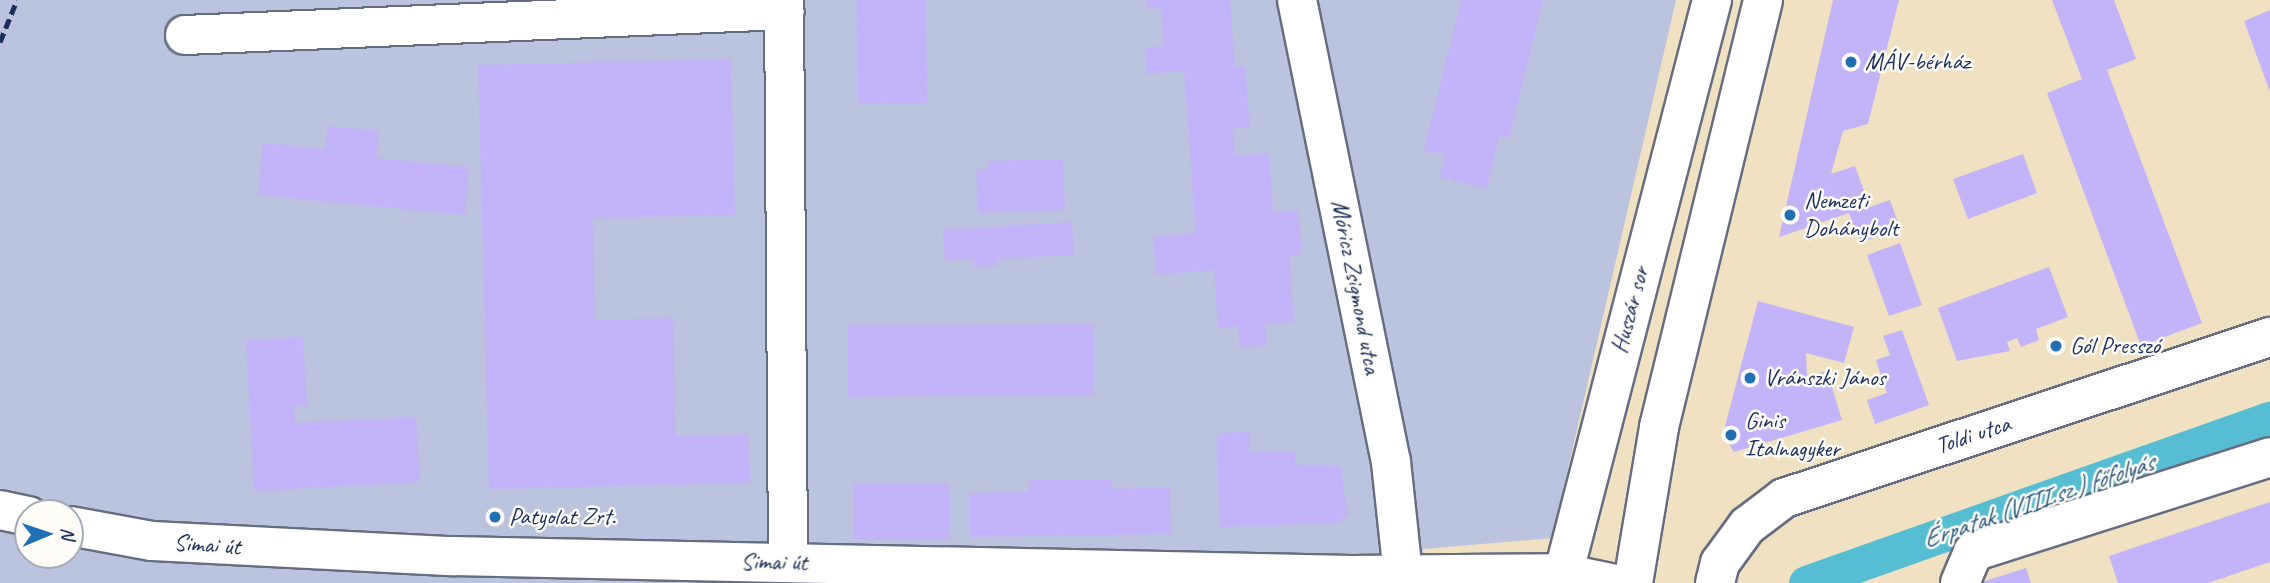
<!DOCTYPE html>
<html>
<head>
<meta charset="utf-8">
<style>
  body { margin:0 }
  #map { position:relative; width:2270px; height:583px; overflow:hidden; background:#f1e1c3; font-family:Caveat,sans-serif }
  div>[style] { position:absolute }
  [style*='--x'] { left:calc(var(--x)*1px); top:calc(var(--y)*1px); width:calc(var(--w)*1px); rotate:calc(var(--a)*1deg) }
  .industrial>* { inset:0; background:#bcc3de }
  .canal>* { height:35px; margin:-17.5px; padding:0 17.5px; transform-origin:17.5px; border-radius:17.5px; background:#56bdd3 }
  .building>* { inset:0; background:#c3b3f9 }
  .roads { filter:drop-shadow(2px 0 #666d81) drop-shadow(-2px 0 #666d81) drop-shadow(0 2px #666d81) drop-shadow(0 -2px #666d81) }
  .minor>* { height:38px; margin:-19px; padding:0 19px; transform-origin:19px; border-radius:19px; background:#fff }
  .major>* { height:38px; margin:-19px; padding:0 19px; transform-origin:19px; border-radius:19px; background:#fff }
  .rail>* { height:5px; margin-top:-2.5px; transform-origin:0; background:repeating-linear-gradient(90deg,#1b2f5e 0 10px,transparent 0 15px) }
  .dots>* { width:19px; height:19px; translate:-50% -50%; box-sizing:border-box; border:4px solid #fdfcf7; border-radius:50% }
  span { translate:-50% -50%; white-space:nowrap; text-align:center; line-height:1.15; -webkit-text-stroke:5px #fdfcf7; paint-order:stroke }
  .poi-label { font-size:24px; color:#1b2f5e }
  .left { translate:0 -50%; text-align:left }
  .street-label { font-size:24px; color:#1b2f5e }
  .water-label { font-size:26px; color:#2d5a81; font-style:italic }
  .north { position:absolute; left:14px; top:499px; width:70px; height:70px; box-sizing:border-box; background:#fdfcf7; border:2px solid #a3aaba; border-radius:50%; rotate:88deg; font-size:19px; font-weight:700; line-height:28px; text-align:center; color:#1b2f5e }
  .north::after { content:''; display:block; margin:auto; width:24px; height:32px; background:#1f6fb2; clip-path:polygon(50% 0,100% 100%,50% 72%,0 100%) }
</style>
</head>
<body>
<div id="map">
  <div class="industrial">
    <div style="clip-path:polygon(evenodd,0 0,1676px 0,1552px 538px,1423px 549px,1426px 583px,0 583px,0 0,28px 513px,70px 513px,70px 555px,28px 555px,28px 513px)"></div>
  </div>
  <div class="canal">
    <div style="--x:1806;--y:583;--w:492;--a:-19.5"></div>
  </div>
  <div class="building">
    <div style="clip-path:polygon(857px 0,926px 0,927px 103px,858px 104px)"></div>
    <div style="clip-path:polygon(1146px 0,1230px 0,1235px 67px,1245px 66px,1250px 127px,1233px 128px,1235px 156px,1269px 153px,1273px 212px,1298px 210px,1302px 254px,1289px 255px,1294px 322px,1265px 324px,1267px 345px,1240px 347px,1238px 326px,1218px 328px,1214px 270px,1156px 275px,1153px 236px,1196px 233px,1184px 71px,1147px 74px,1145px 48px,1163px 46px,1161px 7px,1147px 8px)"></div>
    <div style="clip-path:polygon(1461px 0,1543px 0,1509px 138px,1499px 136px,1487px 189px,1440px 177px,1445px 155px,1424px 150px)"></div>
    <div style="clip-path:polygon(1833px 0,1899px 0,1868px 124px,1843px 131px,1831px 174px,1855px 166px,1870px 207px,1890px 200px,1900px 228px,1860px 243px,1849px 213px,1779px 237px)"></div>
    <div style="clip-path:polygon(2052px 0,2114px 0,2136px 59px,2107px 70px,2202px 323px,2141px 346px,2047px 93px,2082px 79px)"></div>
    <div style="clip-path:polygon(2270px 10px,2270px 92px,2244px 21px)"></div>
    <div style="clip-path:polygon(731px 59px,735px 215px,593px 218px,595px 320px,673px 318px,676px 436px,748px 434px,750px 483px,489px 489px,478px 65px)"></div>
    <div style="clip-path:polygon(328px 126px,379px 131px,376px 158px,469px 167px,465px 215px,258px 195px,263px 143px,325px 149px)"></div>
    <div style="clip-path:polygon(2023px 154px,2037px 193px,1968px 219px,1953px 179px)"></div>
    <div style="clip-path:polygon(1063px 159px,1065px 210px,978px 213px,976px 169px,988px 169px,988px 161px)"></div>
    <div style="clip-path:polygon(1072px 222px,1074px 255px,997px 259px,997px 266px,974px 267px,974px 259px,945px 261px,943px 230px)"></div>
    <div style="clip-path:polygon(1900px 243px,1922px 305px,1889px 316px,1867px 255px)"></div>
    <div style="clip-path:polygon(2049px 267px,2068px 317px,2036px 329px,2039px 340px,2021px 347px,2017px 338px,2007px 342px,2010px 351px,1957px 361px,1938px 308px)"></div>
    <div style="clip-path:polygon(1758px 301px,1854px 327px,1844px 363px,1806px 353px,1807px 376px,1827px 371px,1842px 420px,1734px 452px,1723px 434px)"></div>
    <div style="clip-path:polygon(1094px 324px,1094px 395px,848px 397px,848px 326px)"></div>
    <div style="clip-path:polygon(1902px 330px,1929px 405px,1875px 424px,1867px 400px,1887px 393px,1876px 360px,1890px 355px,1883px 336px)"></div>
    <div style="clip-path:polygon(303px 337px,307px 405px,294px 405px,295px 423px,416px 417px,420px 482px,254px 491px,246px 340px)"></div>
    <div style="clip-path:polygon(1250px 432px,1250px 451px,1295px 451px,1295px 465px,1340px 466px,1348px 515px,1338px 523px,1219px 527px,1217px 433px)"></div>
    <div style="clip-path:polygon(1112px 479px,1112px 489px,1170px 487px,1171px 534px,970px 537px,970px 493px,1029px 492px,1029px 480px)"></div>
    <div style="clip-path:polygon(854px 483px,950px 483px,950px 540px,854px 540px)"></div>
    <div style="clip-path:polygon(2270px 502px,2270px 562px,2208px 583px,2118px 583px,2109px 556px)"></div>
    <div style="clip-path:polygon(2026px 568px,2031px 583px,1982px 583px,1982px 582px)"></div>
  </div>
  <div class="roads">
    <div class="minor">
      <div style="--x:784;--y:0;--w:562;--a:89.59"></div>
      <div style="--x:1297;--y:0;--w:471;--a:78.5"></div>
      <div style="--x:1391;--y:462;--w:114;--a:83.9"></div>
      <div style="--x:185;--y:35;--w:600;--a:-2.39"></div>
      <div style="--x:1715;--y:583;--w:21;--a:-76"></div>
      <div style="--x:1720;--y:563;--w:46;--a:-53.9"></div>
      <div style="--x:1747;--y:526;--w:46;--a:-37.1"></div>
      <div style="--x:1784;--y:498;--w:512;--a:-18.33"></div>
      <div style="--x:1960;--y:583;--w:34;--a:-67"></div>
      <div style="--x:1973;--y:552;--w:312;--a:-17.7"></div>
    </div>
    <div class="major">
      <div style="--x:0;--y:510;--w:29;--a:12"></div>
      <div style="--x:70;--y:526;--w:83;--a:10.4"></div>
      <div style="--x:152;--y:541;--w:301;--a:2.9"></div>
      <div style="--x:453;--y:556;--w:899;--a:1.21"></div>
      <div style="--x:1352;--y:575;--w:211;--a:-0.5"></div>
      <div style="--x:1563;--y:573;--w:49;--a:11.8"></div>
      <div style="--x:1561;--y:583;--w:602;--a:-75.48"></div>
      <div style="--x:1633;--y:583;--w:158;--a:-80.5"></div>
      <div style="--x:1659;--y:427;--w:439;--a:-76.3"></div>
    </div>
  </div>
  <div class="rail">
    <div style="--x:0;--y:42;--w:45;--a:-68"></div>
  </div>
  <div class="dots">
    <div style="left:1851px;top:62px;background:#1f6fb2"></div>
    <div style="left:1790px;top:215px;background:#1f6fb2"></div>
    <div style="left:2056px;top:346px;background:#1f6fb2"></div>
    <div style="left:1750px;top:378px;background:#1f6fb2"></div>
    <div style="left:1731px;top:435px;background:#1f6fb2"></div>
    <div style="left:495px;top:517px;background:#1f6fb2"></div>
  </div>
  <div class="poi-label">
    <span class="left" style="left:1865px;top:62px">MÁV-bérház</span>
    <span class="left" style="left:1804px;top:215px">Nemzeti<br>Dohánybolt</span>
    <span class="left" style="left:2070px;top:346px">Gól Presszó</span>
    <span class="left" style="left:1764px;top:378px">Vránszki János</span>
    <span class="left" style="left:1745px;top:435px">Ginis<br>Italnagyker</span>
    <span class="left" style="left:509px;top:517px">Patyolat Zrt.</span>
  </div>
  <div class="street-label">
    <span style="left:1356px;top:287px;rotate:79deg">Móricz Zsigmond utca</span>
    <span style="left:1630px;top:310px;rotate:-75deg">Huszár sor</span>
    <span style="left:1973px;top:435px;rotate:-18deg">Toldi utca</span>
    <span style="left:207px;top:545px;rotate:4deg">Simai út</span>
    <span style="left:774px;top:562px;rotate:1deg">Simai út</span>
  </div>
  <div class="water-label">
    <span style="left:2038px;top:501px;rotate:-19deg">Érpatak (VIII.sz.) főfolyás</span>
  </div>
  <div class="north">N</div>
</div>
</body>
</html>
